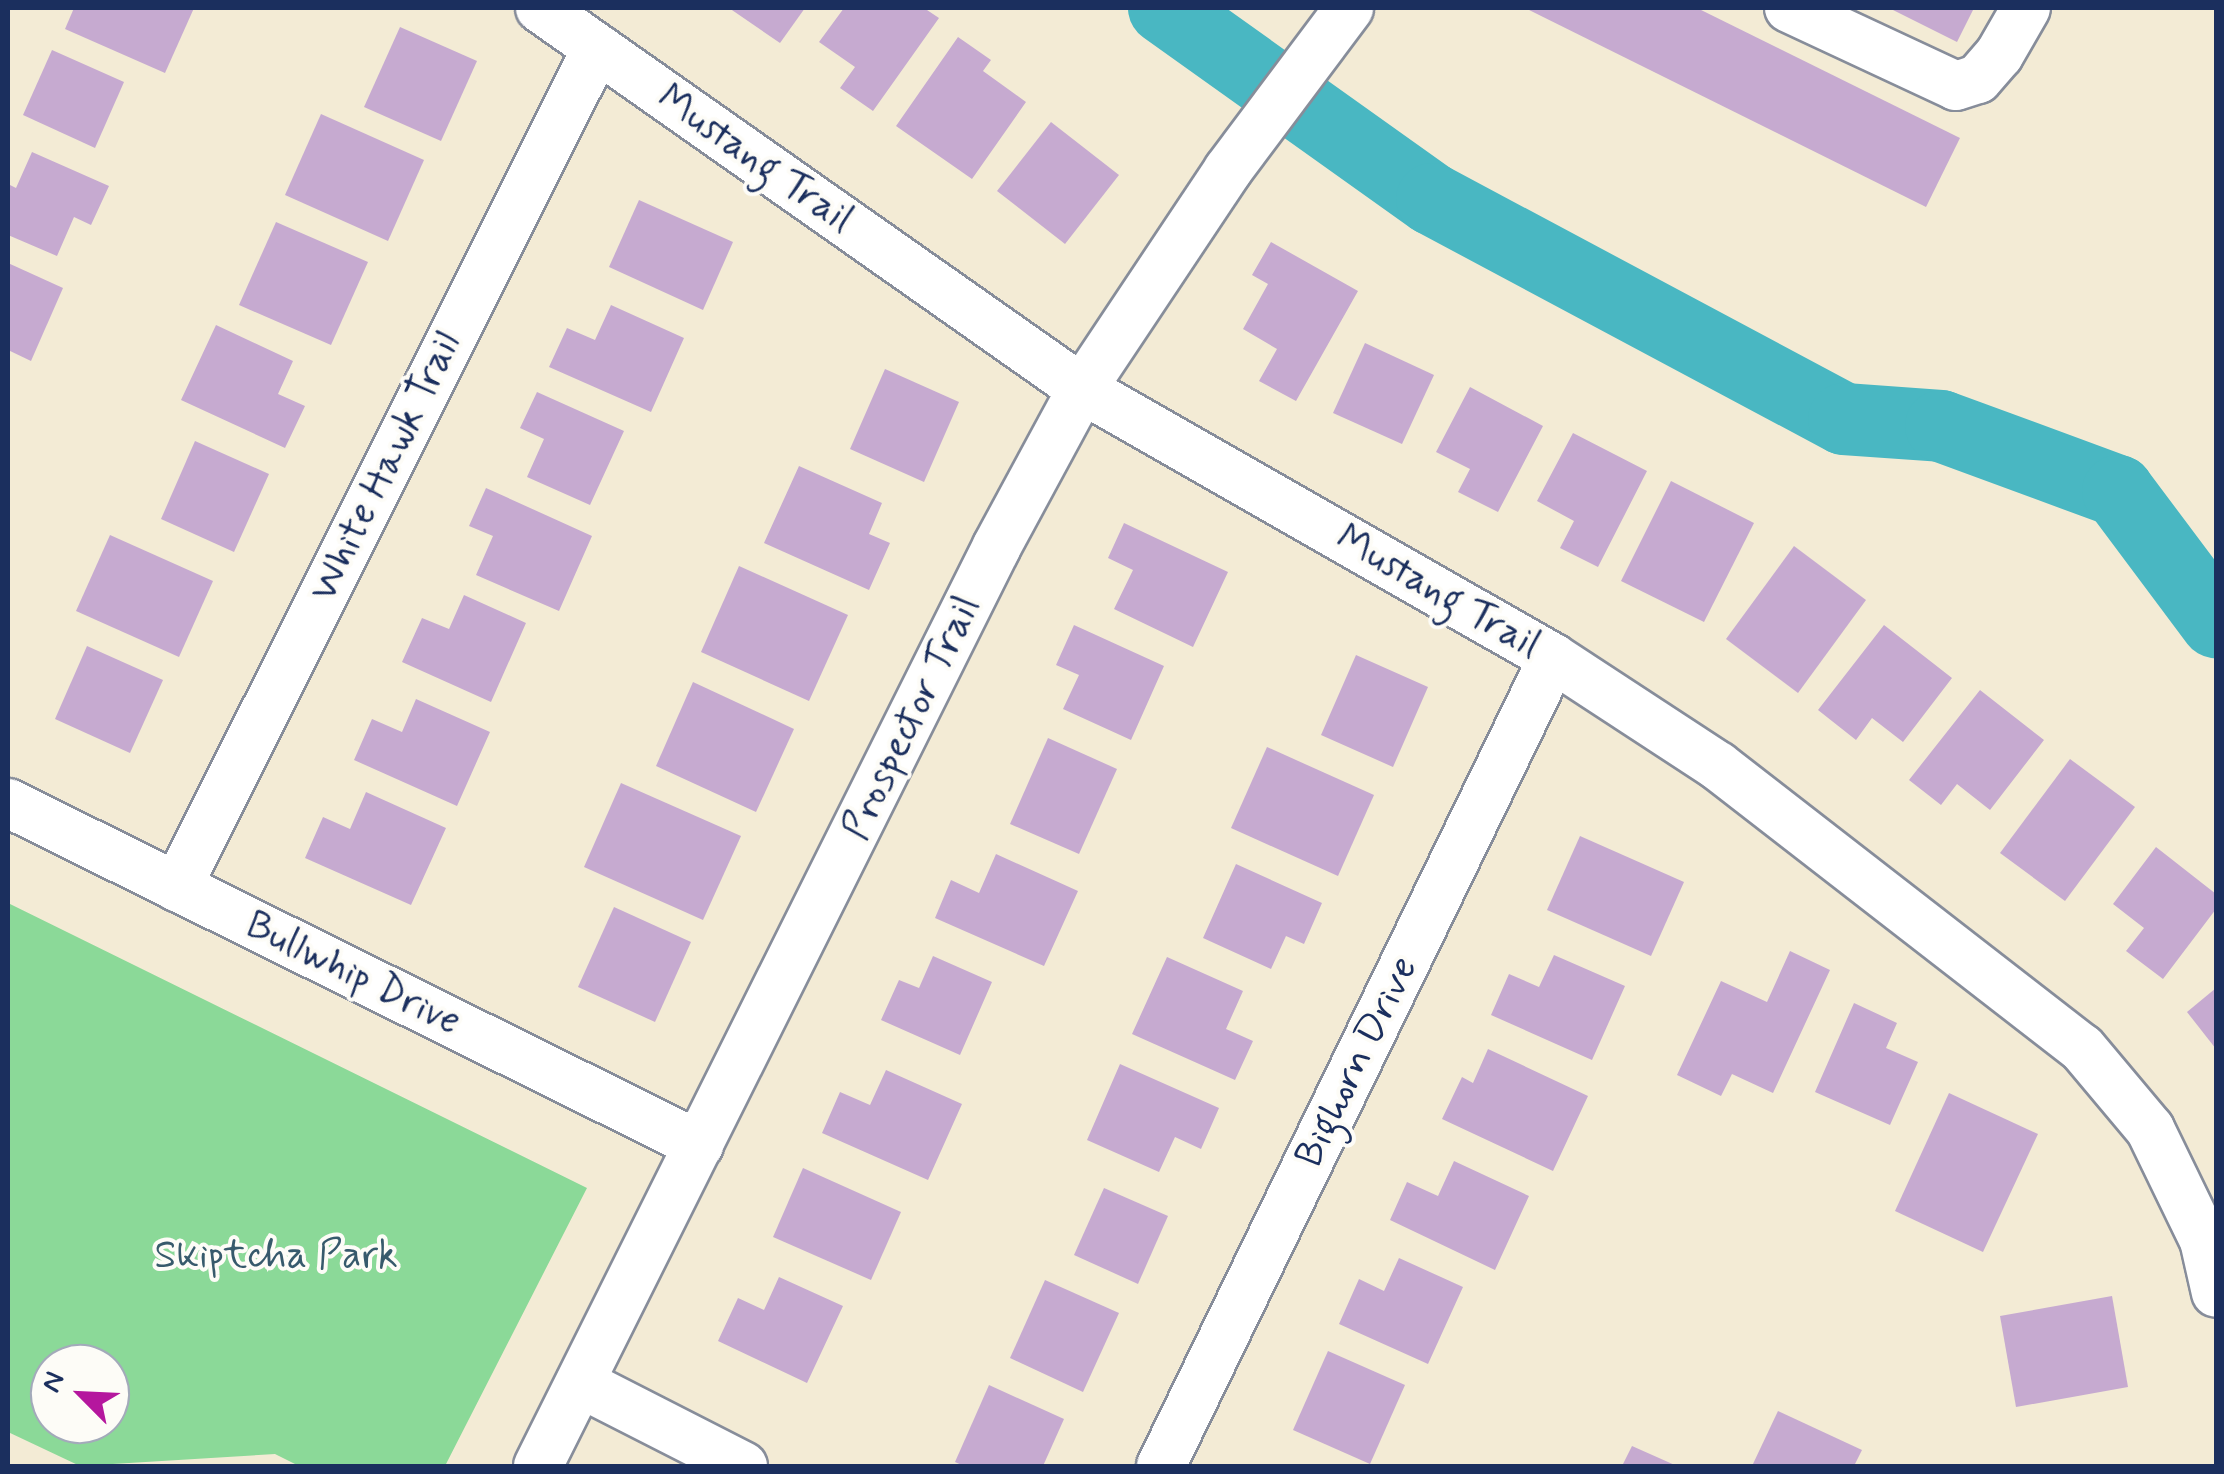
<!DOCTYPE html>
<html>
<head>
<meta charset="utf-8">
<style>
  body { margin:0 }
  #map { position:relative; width:2224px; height:1474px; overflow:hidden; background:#f3ebd5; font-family:Mynerve,sans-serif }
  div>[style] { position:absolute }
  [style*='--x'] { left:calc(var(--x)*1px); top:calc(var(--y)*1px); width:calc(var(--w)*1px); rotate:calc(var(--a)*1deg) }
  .green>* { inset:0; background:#8bd998 }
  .river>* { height:72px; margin:-36px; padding:0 36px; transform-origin:36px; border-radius:36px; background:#49b7c2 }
  .building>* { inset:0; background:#c6aad0 }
  .roads { filter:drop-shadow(2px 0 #878d9a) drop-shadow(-2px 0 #878d9a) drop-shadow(0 2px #878d9a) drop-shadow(0 -2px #878d9a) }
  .minor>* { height:48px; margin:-24px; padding:0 24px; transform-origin:24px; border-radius:24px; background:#fff }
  span { translate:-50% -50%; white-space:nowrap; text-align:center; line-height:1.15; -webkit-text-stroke:8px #fdfcf7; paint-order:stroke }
  .street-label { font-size:40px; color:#1b2f5e }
  .park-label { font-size:40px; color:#375a6c }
  .frame { position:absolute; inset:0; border:10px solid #1b2f5e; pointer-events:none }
  .north { position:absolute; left:30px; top:1344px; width:100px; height:100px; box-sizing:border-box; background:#fdfcf7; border:2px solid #a3aaba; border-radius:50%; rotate:294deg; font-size:28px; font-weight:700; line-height:40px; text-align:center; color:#1b2f5e }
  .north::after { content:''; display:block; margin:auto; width:35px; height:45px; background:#b5179e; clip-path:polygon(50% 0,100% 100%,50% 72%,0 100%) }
</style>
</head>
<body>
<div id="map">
  <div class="green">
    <div style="clip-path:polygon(evenodd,8px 903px,587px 1188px,445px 1466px,299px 1466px,275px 1454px,80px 1466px,8px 1432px,8px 903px,50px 1364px,110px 1364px,110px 1424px,50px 1424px,50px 1364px)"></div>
  </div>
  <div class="river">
    <div style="--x:1164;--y:8;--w:329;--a:35.5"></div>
    <div style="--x:1432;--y:199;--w:467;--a:28.1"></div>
    <div style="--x:1844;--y:419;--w:97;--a:4.1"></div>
    <div style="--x:1941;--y:426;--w:189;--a:20.2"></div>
    <div style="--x:2118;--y:491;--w:164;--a:53.2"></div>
  </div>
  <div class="building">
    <div style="clip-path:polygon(74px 8px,194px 8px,165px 73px,65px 29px)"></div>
    <div style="clip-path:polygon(729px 8px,805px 8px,780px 43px)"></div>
    <div style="clip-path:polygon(844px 8px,924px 8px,939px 18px,873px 111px,840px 88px,855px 67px,819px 42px)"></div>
    <div style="clip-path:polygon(1525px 8px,1697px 8px,1960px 138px,1926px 207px)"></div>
    <div style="clip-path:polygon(1889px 8px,1974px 8px,1957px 42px)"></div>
    <div style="clip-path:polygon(400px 27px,477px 61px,441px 141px,364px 107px)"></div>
    <div style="clip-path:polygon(958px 37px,991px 60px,983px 71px,1026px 102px,972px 179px,896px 126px)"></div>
    <div style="clip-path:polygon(52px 50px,124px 82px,95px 148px,23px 115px)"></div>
    <div style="clip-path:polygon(321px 114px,424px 160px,388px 241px,285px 195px)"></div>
    <div style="clip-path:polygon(1051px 122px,1119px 175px,1065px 244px,997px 191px)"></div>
    <div style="clip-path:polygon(32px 152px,109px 186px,91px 225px,74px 217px,57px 256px,8px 235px,8px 184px,16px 188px)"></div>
    <div style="clip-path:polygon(639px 200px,733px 242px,703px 310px,609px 267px)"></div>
    <div style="clip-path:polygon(276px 222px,368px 262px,331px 345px,239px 305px)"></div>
    <div style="clip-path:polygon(1271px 242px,1358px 291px,1296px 401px,1259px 381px,1277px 349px,1243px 329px,1268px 284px,1252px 275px)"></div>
    <div style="clip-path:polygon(8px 263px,63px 288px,31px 361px,8px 350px)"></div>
    <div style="clip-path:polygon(611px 305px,684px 338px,651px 412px,549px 367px,567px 328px,595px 340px)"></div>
    <div style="clip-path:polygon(216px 325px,293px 361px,278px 394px,305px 406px,285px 448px,181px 400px)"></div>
    <div style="clip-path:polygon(1365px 343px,1434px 375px,1402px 444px,1333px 413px)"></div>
    <div style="clip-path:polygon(885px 369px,959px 402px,924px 482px,850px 449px)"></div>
    <div style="clip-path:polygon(1470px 387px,1543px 426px,1498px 512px,1458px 492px,1470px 469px,1436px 452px)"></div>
    <div style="clip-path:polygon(537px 392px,624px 431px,590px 505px,527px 477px,544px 439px,520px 428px)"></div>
    <div style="clip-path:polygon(1573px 433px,1647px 471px,1598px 567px,1560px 548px,1574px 521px,1537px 501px)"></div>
    <div style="clip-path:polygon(195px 441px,269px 474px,234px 552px,161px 519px)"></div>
    <div style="clip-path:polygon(799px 466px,882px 503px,869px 534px,890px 543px,869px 590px,764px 543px)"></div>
    <div style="clip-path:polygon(1671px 481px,1754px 523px,1704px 622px,1621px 581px)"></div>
    <div style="clip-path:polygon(486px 488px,592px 536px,559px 611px,476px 575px,493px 536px,469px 526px)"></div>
    <div style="clip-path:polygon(1124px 523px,1228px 572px,1193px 647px,1114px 609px,1133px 570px,1108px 558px)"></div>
    <div style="clip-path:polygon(110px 535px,213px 581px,179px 657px,76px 611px)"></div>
    <div style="clip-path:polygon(1794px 546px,1866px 600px,1798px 693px,1726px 639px)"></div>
    <div style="clip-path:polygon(739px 566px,848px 615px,809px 701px,701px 652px)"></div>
    <div style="clip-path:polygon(464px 595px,526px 623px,491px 702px,402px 662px,422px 618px,449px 629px)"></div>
    <div style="clip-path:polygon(1074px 625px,1164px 666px,1131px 740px,1063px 709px,1079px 675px,1056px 665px)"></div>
    <div style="clip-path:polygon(1884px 625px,1952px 678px,1903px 742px,1872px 718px,1856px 740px,1818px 710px)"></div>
    <div style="clip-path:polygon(87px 646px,163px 680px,130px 753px,55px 719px)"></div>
    <div style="clip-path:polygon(1356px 655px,1428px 687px,1393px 767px,1321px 735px)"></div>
    <div style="clip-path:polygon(693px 682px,794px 729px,756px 812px,656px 766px)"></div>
    <div style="clip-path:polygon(1980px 690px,2044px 740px,1990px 810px,1957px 784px,1941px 805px,1909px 780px)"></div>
    <div style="clip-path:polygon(416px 699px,490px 732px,457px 806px,354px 760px,372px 719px,402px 732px)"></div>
    <div style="clip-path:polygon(1048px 738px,1117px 769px,1079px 854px,1010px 824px)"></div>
    <div style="clip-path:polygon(1267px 747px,1374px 795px,1338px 876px,1231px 828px)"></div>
    <div style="clip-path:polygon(2070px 759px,2135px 807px,2065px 901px,2000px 853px)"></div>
    <div style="clip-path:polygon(621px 783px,741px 836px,703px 920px,584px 867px)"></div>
    <div style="clip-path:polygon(366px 792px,446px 828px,411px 905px,305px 858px,323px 817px,350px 829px)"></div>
    <div style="clip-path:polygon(1580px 836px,1684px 882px,1651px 956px,1547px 910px)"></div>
    <div style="clip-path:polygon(2156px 847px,2216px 894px,2216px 909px,2163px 979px,2126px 951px,2144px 928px,2113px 904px)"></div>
    <div style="clip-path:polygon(996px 854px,1078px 891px,1044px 966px,935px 918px,951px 880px,979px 893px)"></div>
    <div style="clip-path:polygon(1236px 864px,1322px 903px,1304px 944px,1286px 936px,1271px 969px,1203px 938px)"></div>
    <div style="clip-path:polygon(614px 907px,691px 942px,655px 1022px,578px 987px)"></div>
    <div style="clip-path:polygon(1790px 951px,1830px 970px,1773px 1093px,1732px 1074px,1721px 1096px,1677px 1075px,1721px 981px,1767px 1002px)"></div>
    <div style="clip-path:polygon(1554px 955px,1625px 986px,1592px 1060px,1491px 1015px,1509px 974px,1539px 987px)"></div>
    <div style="clip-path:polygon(933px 956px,992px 982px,960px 1055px,881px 1020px,899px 980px,919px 988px)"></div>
    <div style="clip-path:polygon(1167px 957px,1243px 991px,1226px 1029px,1253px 1041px,1235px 1080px,1132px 1034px)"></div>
    <div style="clip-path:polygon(2216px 988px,2216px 1049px,2187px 1012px)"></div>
    <div style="clip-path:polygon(1854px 1003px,1897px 1023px,1886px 1048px,1918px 1062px,1890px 1125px,1815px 1092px)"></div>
    <div style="clip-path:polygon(1488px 1049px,1588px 1096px,1553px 1171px,1442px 1119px,1462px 1077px,1473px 1083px)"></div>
    <div style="clip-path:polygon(1120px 1064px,1219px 1108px,1201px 1149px,1175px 1137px,1159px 1172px,1087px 1140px)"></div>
    <div style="clip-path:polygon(886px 1070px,962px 1104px,928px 1180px,822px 1133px,840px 1092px,870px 1105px)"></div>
    <div style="clip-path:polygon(1949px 1093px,2038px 1134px,1983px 1252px,1895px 1211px)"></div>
    <div style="clip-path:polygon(1454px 1161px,1529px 1196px,1495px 1270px,1390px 1220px,1407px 1182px,1438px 1196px)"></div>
    <div style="clip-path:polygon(803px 1168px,901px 1212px,871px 1280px,773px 1237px)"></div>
    <div style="clip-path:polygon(1104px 1188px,1168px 1216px,1138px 1284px,1074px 1255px)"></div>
    <div style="clip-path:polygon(1399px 1258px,1463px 1287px,1428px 1364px,1339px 1324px,1359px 1279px,1384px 1291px)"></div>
    <div style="clip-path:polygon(779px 1277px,843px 1306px,807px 1383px,718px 1341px,738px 1298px,764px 1310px)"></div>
    <div style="clip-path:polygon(1045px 1280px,1119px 1313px,1083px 1392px,1010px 1358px)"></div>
    <div style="clip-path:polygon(2112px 1296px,2128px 1387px,2016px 1407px,2000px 1316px)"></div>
    <div style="clip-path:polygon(1328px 1351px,1405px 1385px,1370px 1464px,1293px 1430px)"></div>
    <div style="clip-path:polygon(989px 1385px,1064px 1419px,1043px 1466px,964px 1466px,955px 1462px)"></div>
    <div style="clip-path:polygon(1778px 1411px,1862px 1450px,1854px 1466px,1752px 1466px)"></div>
    <div style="clip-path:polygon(1632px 1446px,1677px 1466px,1622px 1466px)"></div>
  </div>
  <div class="roads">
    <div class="minor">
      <div style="--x:540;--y:8;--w:663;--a:35.11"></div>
      <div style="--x:1082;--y:389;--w:542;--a:29.73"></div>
      <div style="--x:1553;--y:658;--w:197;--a:33.2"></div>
      <div style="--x:1718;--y:766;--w:460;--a:37.8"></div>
      <div style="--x:2082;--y:1048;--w:106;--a:50"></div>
      <div style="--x:2150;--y:1129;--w:123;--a:64.1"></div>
      <div style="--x:2204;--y:1240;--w:54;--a:77.2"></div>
      <div style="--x:1789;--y:8;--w:184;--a:25"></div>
      <div style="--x:1956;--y:86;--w:23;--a:-18"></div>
      <div style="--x:1978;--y:79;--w:32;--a:-49"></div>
      <div style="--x:1999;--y:55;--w:54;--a:-60.1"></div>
      <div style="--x:8;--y:803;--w:771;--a:26.33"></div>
      <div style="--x:177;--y:887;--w:938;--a:-63.41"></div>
      <div style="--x:580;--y:1383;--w:183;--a:27"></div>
      <div style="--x:538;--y:1466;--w:1028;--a:-63.48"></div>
      <div style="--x:997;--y:546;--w:179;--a:-61.6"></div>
      <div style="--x:1082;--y:389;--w:263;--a:-56.3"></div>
      <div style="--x:1228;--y:170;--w:202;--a:-53.2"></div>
      <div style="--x:1161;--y:1466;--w:898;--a:-64.12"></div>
    </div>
  </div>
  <div class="street-label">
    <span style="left:755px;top:159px;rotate:35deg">Mustang Trail</span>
    <span style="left:386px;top:467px;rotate:-64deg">White Hawk Trail</span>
    <span style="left:1438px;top:592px;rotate:30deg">Mustang Trail</span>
    <span style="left:912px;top:718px;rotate:-64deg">Prospector Trail</span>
    <span style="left:353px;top:974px;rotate:26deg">Bullwhip Drive</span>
    <span style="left:1357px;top:1062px;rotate:-64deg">Bighorn Drive</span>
  </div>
  <div class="park-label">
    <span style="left:276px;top:1256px">Skiptcha Park</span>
  </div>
  <div class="frame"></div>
  <div class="north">N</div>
</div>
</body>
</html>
